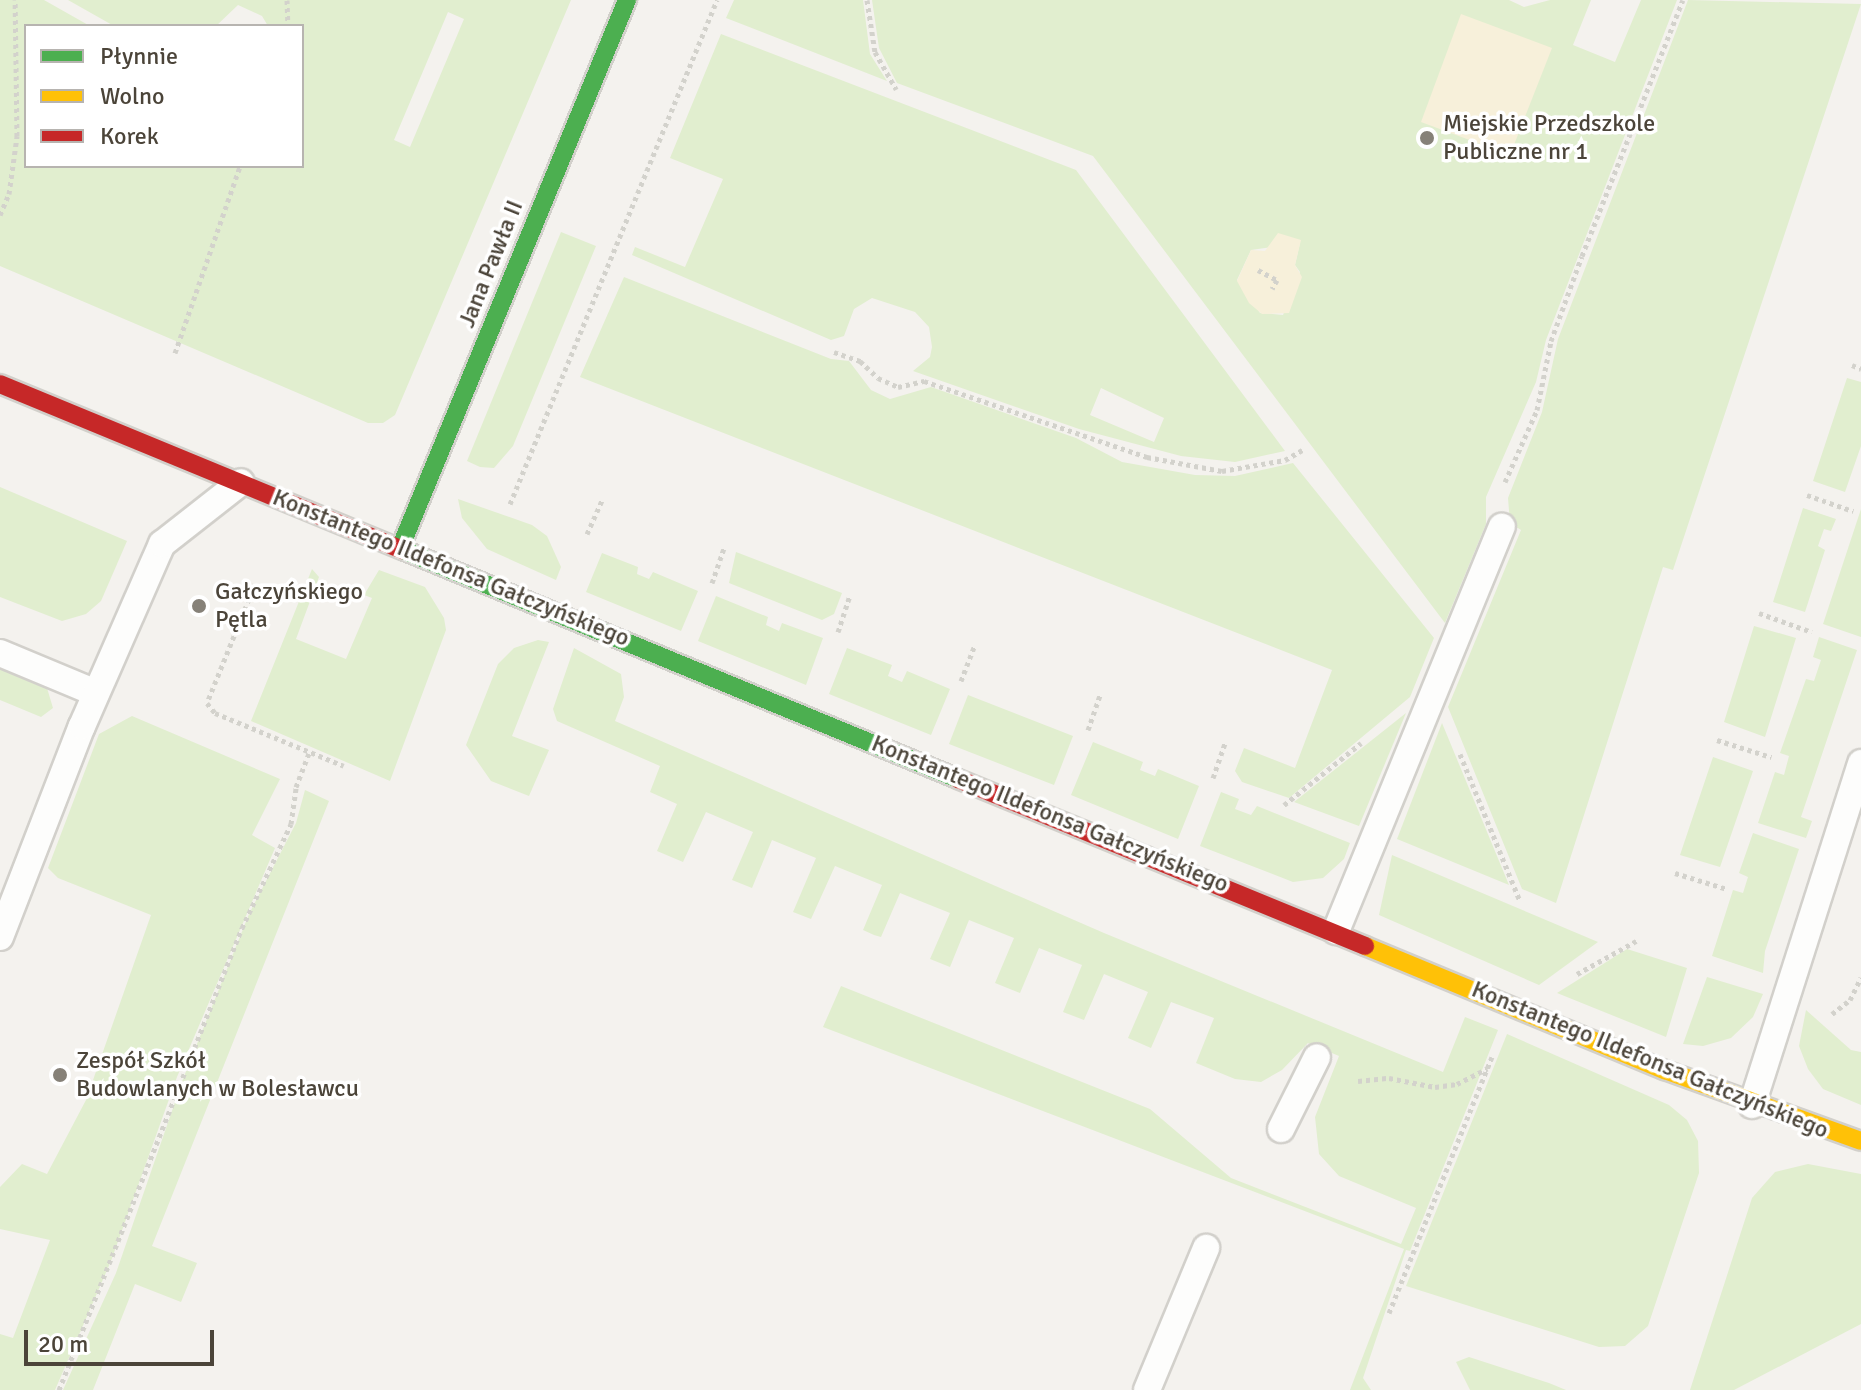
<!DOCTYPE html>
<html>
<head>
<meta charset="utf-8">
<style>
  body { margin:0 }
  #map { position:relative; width:1861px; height:1390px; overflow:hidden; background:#f4f2ee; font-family:Signika,sans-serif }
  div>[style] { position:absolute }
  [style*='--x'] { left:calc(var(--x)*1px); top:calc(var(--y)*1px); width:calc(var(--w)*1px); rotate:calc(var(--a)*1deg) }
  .green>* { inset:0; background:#e1eecf }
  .sand>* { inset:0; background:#f7f0da }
  .path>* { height:5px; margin-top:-2.5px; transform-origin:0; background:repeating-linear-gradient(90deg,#d3d2cc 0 4px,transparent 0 8px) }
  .roads { filter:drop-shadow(2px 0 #d2d0cb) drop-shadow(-2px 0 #d2d0cb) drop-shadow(0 2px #d2d0cb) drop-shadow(0 -2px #d2d0cb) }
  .lane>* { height:26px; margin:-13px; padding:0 13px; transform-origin:13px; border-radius:13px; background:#fdfdfc }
  .fast>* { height:18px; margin:-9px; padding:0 9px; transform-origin:9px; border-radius:9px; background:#4caf50 }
  .slow>* { height:18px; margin:-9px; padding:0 9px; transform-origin:9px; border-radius:9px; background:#ffc107 }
  .jam>* { height:18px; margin:-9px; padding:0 9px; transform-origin:9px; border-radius:9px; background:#c62828 }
  .dots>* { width:22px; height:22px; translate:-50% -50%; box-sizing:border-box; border:4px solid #fff; border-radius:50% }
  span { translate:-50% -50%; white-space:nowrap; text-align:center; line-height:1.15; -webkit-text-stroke:7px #fff; paint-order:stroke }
  .poi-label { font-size:24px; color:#4b4439 }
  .left { translate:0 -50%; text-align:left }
  .street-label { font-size:24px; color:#4b4439 }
  .legend { position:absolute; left:24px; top:24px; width:280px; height:144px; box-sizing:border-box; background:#fff; border:2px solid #b7b4b0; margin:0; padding:10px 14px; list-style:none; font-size:24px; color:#4b4439 }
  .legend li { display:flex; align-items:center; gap:16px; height:40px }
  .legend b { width:40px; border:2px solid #b7b4b0 }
  .scale { position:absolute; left:24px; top:1330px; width:190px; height:36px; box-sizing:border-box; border:4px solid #4b4439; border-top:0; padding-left:10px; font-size:24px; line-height:28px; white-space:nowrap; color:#4b4439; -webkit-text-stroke:6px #fff; paint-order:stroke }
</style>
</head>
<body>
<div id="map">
  <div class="green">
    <div style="clip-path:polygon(evenodd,0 0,44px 0,90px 26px,26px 26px,26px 166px,302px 166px,302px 26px,268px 26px,262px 16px,238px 5px,216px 26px,114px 26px,68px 0,571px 0,395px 415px,383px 423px,368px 423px,0 266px,0 0,448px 12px,464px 19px,410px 147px,394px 140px,448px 12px)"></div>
    <div style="clip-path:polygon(734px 0,863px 0,870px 54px,887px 81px,726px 18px)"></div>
    <div style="clip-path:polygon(evenodd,872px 0,1509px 0,1524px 7px,1550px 0,1591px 0,1573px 45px,1615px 62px,1641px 0,1677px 0,1546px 340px,1536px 382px,1486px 497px,1486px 524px,1445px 623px,1093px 156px,897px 83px,879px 48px,872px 0,1300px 243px,1295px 265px,1300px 272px,1283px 315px,1260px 313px,1237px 280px,1251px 250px,1300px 243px)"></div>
    <div style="clip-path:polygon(1688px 0,1861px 4px,1673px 570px,1663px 567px,1556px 903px,1522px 889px,1448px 707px,1521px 530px,1510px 523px,1508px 498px,1542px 412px,1558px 339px)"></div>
    <div style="clip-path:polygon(evenodd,721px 34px,1076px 170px,1285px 451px,1235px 462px,1181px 456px,1079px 429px,913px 371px,930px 357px,932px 347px,929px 327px,915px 312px,872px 298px,854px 309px,844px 336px,831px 340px,632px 255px,635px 247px,685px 267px,723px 179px,670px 158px,721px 34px,1101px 388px,1164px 418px,1154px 442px,1090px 415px,1101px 388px)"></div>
    <div style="clip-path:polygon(561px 232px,596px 246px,513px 446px,494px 468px,480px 467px,467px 461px)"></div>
    <div style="clip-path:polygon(624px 277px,831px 359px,849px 361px,871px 390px,890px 399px,931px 387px,1076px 438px,1122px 462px,1195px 475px,1235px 476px,1293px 463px,1434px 638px,1410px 697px,1289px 798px,1242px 782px,1235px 771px,1244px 748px,1295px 768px,1332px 670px,580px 377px)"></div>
    <div style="clip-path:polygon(1847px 378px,1861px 382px,1861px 446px,1845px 492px,1813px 481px)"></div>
    <div style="clip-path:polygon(0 487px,127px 541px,101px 601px,86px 614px,62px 621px,0 597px)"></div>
    <div style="clip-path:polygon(458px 499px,532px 525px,547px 536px,561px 567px,556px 580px,487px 549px,462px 518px)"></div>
    <div style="clip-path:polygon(1803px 508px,1836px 519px,1831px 531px,1824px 529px,1818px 546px,1825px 550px,1805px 612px,1773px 602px)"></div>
    <div style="clip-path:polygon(1861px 509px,1861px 637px,1823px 624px)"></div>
    <div style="clip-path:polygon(736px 552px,842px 593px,834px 614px,822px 620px,729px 583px)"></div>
    <div style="clip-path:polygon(602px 553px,638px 567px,637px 574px,649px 579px,653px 572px,698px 591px,681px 631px,586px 592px)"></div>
    <div style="clip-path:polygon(312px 569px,319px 577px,296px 639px,346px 659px,372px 598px,364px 595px,379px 570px,425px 587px,444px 618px,446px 630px,390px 781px,251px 721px)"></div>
    <div style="clip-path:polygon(716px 596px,768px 617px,766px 625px,779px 631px,782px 623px,823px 638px,806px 685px,698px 641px)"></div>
    <div style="clip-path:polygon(1754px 626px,1796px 638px,1765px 737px,1724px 722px)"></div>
    <div style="clip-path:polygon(1819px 637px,1857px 650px,1801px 817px,1812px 821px,1806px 838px,1758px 823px,1775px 772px,1784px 775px,1789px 756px,1780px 753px,1806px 679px,1814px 681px,1821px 660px,1813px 657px)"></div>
    <div style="clip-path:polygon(538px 640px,549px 642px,512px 736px,549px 750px,529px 796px,491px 781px,466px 745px,498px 664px,514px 648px)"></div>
    <div style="clip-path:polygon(574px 648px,621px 674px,624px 697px,615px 721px,1104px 933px,1443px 1072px,1465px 1017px,1498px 1030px,1410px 1251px,1406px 1250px,1363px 1378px,1371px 1390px,1350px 1390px,1404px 1249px,823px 1027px,841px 986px,1150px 1109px,1231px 1178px,1401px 1244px,1416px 1208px,1339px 1176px,1319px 1154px,1315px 1117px,1339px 1056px,1308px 1043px,1282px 1070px,1261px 1082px,1235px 1079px,1196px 1063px,1214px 1018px,1171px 1002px,1151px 1048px,1128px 1038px,1148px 992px,1104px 974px,1084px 1020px,1063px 1012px,1082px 965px,1039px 948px,1020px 993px,995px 983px,1014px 938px,969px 920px,950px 967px,930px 959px,950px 913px,900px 893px,881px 937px,874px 935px,863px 930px,882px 885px,835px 866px,811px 919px,793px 912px,816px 858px,772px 840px,752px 888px,732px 880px,753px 832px,706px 812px,683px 862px,657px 851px,677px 804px,650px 792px,660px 766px,557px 721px,553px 709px)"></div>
    <div style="clip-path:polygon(847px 648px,892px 665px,888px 676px,902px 682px,907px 671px,950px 689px,931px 735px,829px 694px)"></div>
    <div style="clip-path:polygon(0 667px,47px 688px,53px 708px,41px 717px,0 700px)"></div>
    <div style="clip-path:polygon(968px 695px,1073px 736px,1054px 785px,949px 744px)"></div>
    <div style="clip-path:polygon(1406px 713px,1359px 826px,1294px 802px)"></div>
    <div style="clip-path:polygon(132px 716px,280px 779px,252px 835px,275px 848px,177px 1077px,111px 1261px,55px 1390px,0 1390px,0 1334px,13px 1338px,50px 1240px,0 1229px,0 1187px,22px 1164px,47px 1174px,86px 1100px,151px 915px,58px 878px,48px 868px,99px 734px)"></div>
    <div style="clip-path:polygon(1442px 723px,1509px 885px,1397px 839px)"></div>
    <div style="clip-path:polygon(1093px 742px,1143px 762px,1140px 770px,1155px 776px,1158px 769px,1199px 786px,1178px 839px,1071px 795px)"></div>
    <div style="clip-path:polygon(1713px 757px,1753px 771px,1720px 867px,1680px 855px)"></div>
    <div style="clip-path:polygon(305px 790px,329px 801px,152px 1246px,197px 1263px,181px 1302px,135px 1284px,93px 1390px,63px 1390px,116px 1273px,183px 1079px,249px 914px,296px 823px)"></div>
    <div style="clip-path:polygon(1221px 792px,1239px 799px,1235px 809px,1251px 815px,1257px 806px,1350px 843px,1344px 859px,1323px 878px,1293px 882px,1200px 846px)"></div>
    <div style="clip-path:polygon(1753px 833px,1799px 849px,1765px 951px,1763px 973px,1712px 956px,1733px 890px,1743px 893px,1748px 877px,1739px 873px)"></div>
    <div style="clip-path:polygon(1392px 855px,1598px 942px,1539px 985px,1379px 915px)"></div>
    <div style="clip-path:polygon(1627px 949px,1687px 968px,1666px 1037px,1557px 993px)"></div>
    <div style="clip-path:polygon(1707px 977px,1763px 994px,1753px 1017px,1731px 1038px,1703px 1046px,1683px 1044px)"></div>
    <div style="clip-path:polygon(1806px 1010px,1851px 1050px,1861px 1052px,1861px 1105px,1823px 1089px,1808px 1069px,1799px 1046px)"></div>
    <div style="clip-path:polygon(1507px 1034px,1669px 1105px,1687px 1120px,1698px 1141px,1699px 1173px,1648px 1326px,1625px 1346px,1599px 1347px,1406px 1286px)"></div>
    <div style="clip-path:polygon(1808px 1164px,1861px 1174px,1861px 1324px,1734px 1390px,1690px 1390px,1752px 1198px,1775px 1172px)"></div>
    <div style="clip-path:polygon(1469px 1357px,1549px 1383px,1566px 1390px,1470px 1390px,1456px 1362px)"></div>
  </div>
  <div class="sand">
    <div style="clip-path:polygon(1461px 14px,1552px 48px,1510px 155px,1421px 122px)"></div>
    <div style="clip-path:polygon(1278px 233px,1301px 240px,1295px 265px,1302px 277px,1289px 313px,1262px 314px,1249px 303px,1237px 281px,1251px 250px,1265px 251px)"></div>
  </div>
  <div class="path">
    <div style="--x:287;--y:0;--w:26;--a:88"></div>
    <div style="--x:867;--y:0;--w:53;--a:81.3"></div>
    <div style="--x:875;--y:52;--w:43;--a:60.4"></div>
    <div style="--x:0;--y:215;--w:23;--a:-67"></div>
    <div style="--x:9;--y:194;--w:59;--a:-82.1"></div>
    <div style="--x:17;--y:136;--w:136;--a:-90.8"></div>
    <div style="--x:1258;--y:270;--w:21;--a:28"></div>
    <div style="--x:1277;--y:280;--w:10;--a:119"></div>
    <div style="--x:834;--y:352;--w:28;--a:19"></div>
    <div style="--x:860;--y:361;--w:25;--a:43"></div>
    <div style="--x:878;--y:378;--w:22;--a:24"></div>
    <div style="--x:898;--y:387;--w:27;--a:-13"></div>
    <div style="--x:924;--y:381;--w:236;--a:18.8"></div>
    <div style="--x:1147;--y:457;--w:76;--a:10.6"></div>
    <div style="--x:1222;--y:471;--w:64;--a:-9.9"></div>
    <div style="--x:1285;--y:460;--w:20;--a:-30"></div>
    <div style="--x:175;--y:353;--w:198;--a:-70.8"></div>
    <div style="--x:1852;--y:365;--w:10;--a:24"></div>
    <div style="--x:1505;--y:482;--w:79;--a:-66"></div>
    <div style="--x:1537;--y:410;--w:70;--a:-78.5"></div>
    <div style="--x:1551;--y:341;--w:90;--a:-70"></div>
    <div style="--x:1582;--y:256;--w:275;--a:-68.5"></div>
    <div style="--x:1807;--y:495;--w:49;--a:19.2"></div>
    <div style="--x:510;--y:504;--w:545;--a:-67.67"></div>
    <div style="--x:587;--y:534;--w:37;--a:-66"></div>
    <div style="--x:712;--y:583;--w:37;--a:-71"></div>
    <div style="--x:255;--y:584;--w:128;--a:112"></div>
    <div style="--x:207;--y:703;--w:13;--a:51"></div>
    <div style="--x:215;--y:713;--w:139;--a:22.3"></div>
    <div style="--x:1759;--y:613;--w:56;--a:19.7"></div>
    <div style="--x:838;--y:632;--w:38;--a:-72"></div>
    <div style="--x:961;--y:681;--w:39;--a:-69"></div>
    <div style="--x:1088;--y:730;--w:39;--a:-71"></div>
    <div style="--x:1717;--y:740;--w:57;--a:17.5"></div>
    <div style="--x:1460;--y:754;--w:159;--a:67.8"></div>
    <div style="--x:1213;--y:778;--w:39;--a:-71"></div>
    <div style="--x:1284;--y:805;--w:99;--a:-38.8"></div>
    <div style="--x:1675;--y:873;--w:54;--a:17.1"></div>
    <div style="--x:1577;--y:974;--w:68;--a:-29.2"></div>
    <div style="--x:1832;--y:1014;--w:23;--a:-38"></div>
    <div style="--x:1850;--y:1000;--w:25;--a:-64"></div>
    <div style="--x:1358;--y:1081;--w:31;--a:-6"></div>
    <div style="--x:1389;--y:1078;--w:47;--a:11.1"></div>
    <div style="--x:1435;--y:1087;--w:22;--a:-8"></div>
    <div style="--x:1457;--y:1084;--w:34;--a:-27"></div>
    <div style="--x:1389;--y:1313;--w:276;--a:-68.1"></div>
    <div style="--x:59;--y:1390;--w:497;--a:-68.4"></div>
    <div style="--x:242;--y:928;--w:115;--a:-64.8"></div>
    <div style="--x:291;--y:824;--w:37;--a:-82"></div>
    <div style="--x:296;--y:787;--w:36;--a:-69"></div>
  </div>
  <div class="roads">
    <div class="lane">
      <div style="--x:0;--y:653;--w:104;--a:22.6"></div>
      <div style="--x:1336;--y:931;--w:437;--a:-67.7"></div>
      <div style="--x:0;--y:937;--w:226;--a:-68.8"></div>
      <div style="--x:82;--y:726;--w:199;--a:-66.3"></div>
      <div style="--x:162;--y:544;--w:100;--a:-38.1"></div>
      <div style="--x:1752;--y:1105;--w:359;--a:-72.3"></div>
      <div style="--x:1281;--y:1129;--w:80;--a:-63.4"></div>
      <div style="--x:1147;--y:1390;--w:154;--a:-67.4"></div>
    </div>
    <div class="fast">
      <div style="--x:401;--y:546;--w:591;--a:-67.51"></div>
      <div style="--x:403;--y:550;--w:600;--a:22.42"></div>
    </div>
    <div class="slow">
      <div style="--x:1365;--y:946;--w:325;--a:22.5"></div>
      <div style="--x:1665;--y:1070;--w:208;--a:19.9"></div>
    </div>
    <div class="jam">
      <div style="--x:0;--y:384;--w:436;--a:22.4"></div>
      <div style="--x:958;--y:779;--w:440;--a:22.3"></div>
    </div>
  </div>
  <div class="dots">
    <div style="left:1427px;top:138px;background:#868178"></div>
    <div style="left:199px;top:606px;background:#868178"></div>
    <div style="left:60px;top:1075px;background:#868178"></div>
  </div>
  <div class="poi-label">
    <span class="left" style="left:1443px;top:138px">Miejskie Przedszkole<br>Publiczne nr 1</span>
    <span class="left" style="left:215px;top:606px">Gałczyńskiego<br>Pętla</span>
    <span class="left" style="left:76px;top:1075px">Zespół Szkół<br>Budowlanych w Bolesławcu</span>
  </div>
  <div class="street-label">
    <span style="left:491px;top:264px;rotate:-68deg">Jana Pawła II</span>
    <span style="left:451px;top:568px;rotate:22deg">Konstantego Ildefonsa Gałczyńskiego</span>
    <span style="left:1050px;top:814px;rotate:22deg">Konstantego Ildefonsa Gałczyńskiego</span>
    <span style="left:1650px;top:1060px;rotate:22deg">Konstantego Ildefonsa Gałczyńskiego</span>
  </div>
  <ul class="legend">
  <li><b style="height:10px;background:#4caf50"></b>Płynnie</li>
  <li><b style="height:10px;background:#ffc107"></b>Wolno</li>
  <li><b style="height:10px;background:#c62828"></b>Korek</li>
  </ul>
  <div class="scale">20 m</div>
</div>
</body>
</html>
